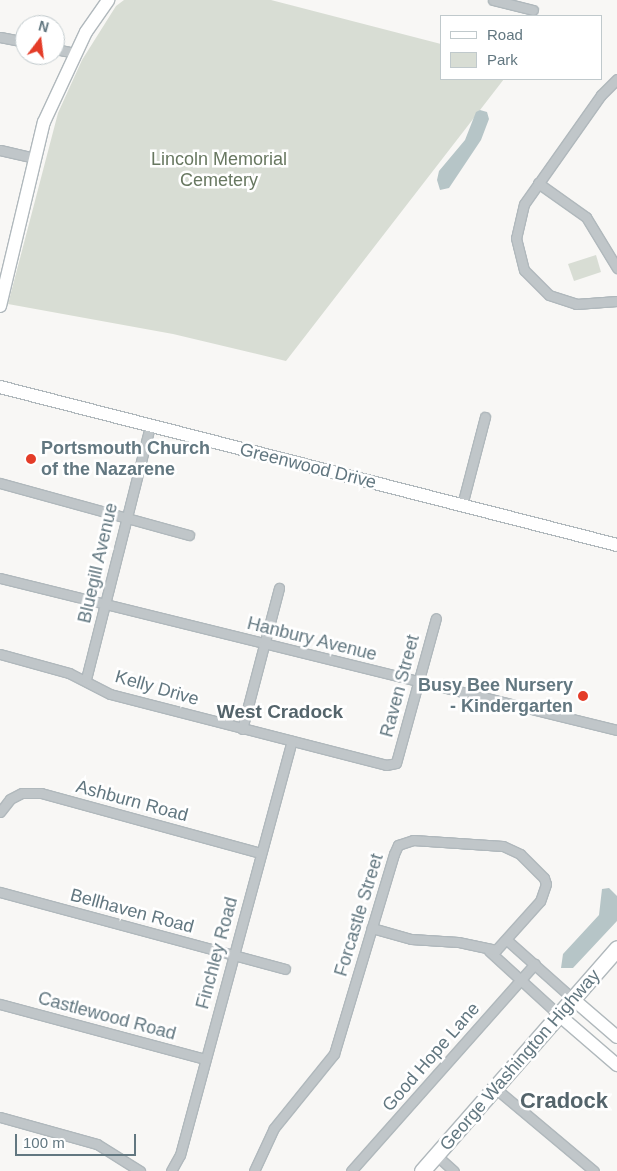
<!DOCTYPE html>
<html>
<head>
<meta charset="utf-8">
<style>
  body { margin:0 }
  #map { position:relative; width:617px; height:1171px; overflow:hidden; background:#f8f7f5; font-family:Helvetica,sans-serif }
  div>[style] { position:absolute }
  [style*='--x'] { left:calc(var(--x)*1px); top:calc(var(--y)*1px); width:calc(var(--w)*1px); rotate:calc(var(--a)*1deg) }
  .green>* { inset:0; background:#d8ddd4 }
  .water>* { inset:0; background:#b6c5c7 }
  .roads { filter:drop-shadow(1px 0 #b0b8bc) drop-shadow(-1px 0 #b0b8bc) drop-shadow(0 1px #b0b8bc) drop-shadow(0 -1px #b0b8bc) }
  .street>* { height:9px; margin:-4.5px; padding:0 4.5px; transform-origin:4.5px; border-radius:4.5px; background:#c0c6c9 }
  .secondary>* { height:12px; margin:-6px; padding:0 6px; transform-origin:6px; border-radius:6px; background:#fff }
  .primary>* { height:15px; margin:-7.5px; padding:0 7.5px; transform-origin:7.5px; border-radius:7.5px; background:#fff }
  .dots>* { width:14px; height:14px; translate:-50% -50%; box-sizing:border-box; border:2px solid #fff; border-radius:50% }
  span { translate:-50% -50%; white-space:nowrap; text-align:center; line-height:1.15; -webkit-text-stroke:5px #fff; paint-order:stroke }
  .park-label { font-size:18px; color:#687861 }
  .poi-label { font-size:18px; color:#627780; font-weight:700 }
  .left { translate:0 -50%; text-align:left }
  .right { translate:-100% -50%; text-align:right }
  .street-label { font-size:18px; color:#627780 }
  .neighbourhood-label { font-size:19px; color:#54646b; font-weight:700 }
  .district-label { font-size:22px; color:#54646b; font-weight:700 }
  .legend { position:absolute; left:440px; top:15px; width:162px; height:65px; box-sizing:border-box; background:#fff; border:1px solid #c0c9cc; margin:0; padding:6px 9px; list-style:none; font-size:15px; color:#627780 }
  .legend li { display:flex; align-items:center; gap:10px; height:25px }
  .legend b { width:25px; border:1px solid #c0c9cc }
  .north { position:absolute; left:15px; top:15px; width:50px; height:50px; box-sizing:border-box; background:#fff; border:1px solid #c0c9cc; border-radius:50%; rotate:15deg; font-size:14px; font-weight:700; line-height:20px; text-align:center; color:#627780 }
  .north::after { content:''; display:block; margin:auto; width:18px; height:22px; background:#e43c28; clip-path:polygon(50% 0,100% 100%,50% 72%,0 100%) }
  .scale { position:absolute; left:15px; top:1134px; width:121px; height:22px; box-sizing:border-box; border:2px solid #627780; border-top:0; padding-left:6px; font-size:15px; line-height:18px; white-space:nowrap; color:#627780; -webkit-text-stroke:4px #fff; paint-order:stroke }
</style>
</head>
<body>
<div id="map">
  <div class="green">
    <div style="clip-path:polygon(124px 0,271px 0,441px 44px,441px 79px,504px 79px,286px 361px,173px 334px,8px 304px,58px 113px,82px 60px,116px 6px)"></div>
    <div style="clip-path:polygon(596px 255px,601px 272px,574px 281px,568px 264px)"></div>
  </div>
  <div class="water">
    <div style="clip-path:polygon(480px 110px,487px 112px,489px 119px,481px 140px,449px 188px,440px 190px,437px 180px,439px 171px,465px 140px,476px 112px)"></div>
    <div style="clip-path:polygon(609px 888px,617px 896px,617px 921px,573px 968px,561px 968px,563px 954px,599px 915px,602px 889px)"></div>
  </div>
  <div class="roads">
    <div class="street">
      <div style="--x:493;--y:0;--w:41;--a:14"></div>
      <div style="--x:0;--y:37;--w:25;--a:11"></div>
      <div style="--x:55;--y:49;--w:20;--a:11"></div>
      <div style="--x:617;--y:79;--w:23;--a:135"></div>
      <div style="--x:601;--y:95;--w:133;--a:125.2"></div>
      <div style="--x:524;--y:204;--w:35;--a:103"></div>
      <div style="--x:516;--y:238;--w:33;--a:76"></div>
      <div style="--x:524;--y:270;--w:35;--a:45"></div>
      <div style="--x:549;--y:295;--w:28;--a:18"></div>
      <div style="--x:576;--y:304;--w:41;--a:-4.2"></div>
      <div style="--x:0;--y:150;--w:35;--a:13"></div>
      <div style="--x:538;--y:183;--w:59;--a:35.3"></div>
      <div style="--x:586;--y:217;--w:60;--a:58.7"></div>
      <div style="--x:0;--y:483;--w:196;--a:15.4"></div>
      <div style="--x:462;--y:505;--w:91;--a:-75.4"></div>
      <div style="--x:0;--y:578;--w:635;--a:13.84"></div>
      <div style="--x:0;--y:654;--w:72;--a:15.4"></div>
      <div style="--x:69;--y:673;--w:46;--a:27.1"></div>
      <div style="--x:110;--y:694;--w:285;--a:14.4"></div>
      <div style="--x:386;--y:765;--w:10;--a:-11"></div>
      <div style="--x:396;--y:763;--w:150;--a:-74.6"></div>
      <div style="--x:86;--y:679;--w:261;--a:-75.8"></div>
      <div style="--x:242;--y:729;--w:146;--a:-75.3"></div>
      <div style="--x:0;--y:812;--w:16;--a:-52"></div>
      <div style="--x:10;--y:799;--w:13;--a:-27"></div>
      <div style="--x:22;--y:793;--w:19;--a:0"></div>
      <div style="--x:41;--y:793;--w:228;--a:15.3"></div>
      <div style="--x:0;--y:892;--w:295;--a:15.1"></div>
      <div style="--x:508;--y:941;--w:87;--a:41.7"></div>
      <div style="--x:489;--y:951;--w:95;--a:42.4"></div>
      <div style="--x:0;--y:1004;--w:212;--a:15"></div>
      <div style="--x:495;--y:1088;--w:129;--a:40"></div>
      <div style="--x:0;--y:1117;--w:101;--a:15.6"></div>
      <div style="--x:97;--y:1144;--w:51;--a:32.1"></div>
      <div style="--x:436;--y:1155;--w:24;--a:42"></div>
      <div style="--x:171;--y:1171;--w:18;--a:-61"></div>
      <div style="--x:180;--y:1155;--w:429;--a:-74.9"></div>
      <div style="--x:254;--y:1171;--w:47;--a:-65.1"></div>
      <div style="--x:274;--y:1128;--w:95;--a:-51"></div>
      <div style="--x:334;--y:1054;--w:209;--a:-73.3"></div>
      <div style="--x:394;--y:854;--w:10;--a:-66"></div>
      <div style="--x:398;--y:845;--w:16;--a:-18"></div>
      <div style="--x:413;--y:840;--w:90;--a:3.8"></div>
      <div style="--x:503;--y:846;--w:19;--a:25"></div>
      <div style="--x:520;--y:854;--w:34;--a:45"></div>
      <div style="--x:544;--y:878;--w:6;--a:72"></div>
      <div style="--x:546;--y:884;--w:18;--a:109"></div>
      <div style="--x:540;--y:901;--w:66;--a:131.9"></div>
      <div style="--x:496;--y:950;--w:39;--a:-168"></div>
      <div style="--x:458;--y:942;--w:47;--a:-176.3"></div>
      <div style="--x:411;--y:939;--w:41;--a:-164.2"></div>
      <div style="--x:351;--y:1171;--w:277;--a:-48.4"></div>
    </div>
    <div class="secondary">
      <div style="--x:0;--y:306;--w:189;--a:-76.6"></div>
      <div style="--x:44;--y:122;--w:99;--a:-65"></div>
      <div style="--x:86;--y:32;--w:39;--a:-55"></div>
      <div style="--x:0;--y:387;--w:637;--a:14.36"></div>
      <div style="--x:573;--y:999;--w:58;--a:40.8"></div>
      <div style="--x:559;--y:1015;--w:77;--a:40.8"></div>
    </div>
    <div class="primary">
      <div style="--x:422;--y:1171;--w:296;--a:-48.8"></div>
    </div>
  </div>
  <div class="dots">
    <div style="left:31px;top:459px;background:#e43c28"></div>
    <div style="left:583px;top:696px;background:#e43c28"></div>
  </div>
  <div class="park-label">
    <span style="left:219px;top:170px">Lincoln Memorial<br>Cemetery</span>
  </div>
  <div class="poi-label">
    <span class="left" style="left:41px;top:459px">Portsmouth Church<br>of the Nazarene</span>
    <span class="right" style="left:573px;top:696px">Busy Bee Nursery<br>- Kindergarten</span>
  </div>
  <div class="street-label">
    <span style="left:308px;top:466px;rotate:14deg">Greenwood Drive</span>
    <span style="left:98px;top:563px;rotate:-77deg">Bluegill Avenue</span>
    <span style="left:312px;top:639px;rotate:14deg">Hanbury Avenue</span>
    <span style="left:400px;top:686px;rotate:-75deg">Raven Street</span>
    <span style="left:157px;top:688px;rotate:16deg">Kelly Drive</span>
    <span style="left:132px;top:801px;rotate:15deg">Ashburn Road</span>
    <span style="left:132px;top:911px;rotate:15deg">Bellhaven Road</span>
    <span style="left:359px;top:915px;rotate:-73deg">Forcastle Street</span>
    <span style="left:217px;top:953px;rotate:-75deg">Finchley Road</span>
    <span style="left:107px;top:1016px;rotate:15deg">Castlewood Road</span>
    <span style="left:431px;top:1057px;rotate:-49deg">Good Hope Lane</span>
    <span style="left:520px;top:1060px;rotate:-49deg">George Washington Highway</span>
  </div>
  <div class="neighbourhood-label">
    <span style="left:280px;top:712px">West Cradock</span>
  </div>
  <div class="district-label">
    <span style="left:564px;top:1101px">Cradock</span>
  </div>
  <ul class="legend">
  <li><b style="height:6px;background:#fff"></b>Road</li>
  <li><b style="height:14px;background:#d8ddd4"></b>Park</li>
  </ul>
  <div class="north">N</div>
  <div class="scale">100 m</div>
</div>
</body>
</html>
